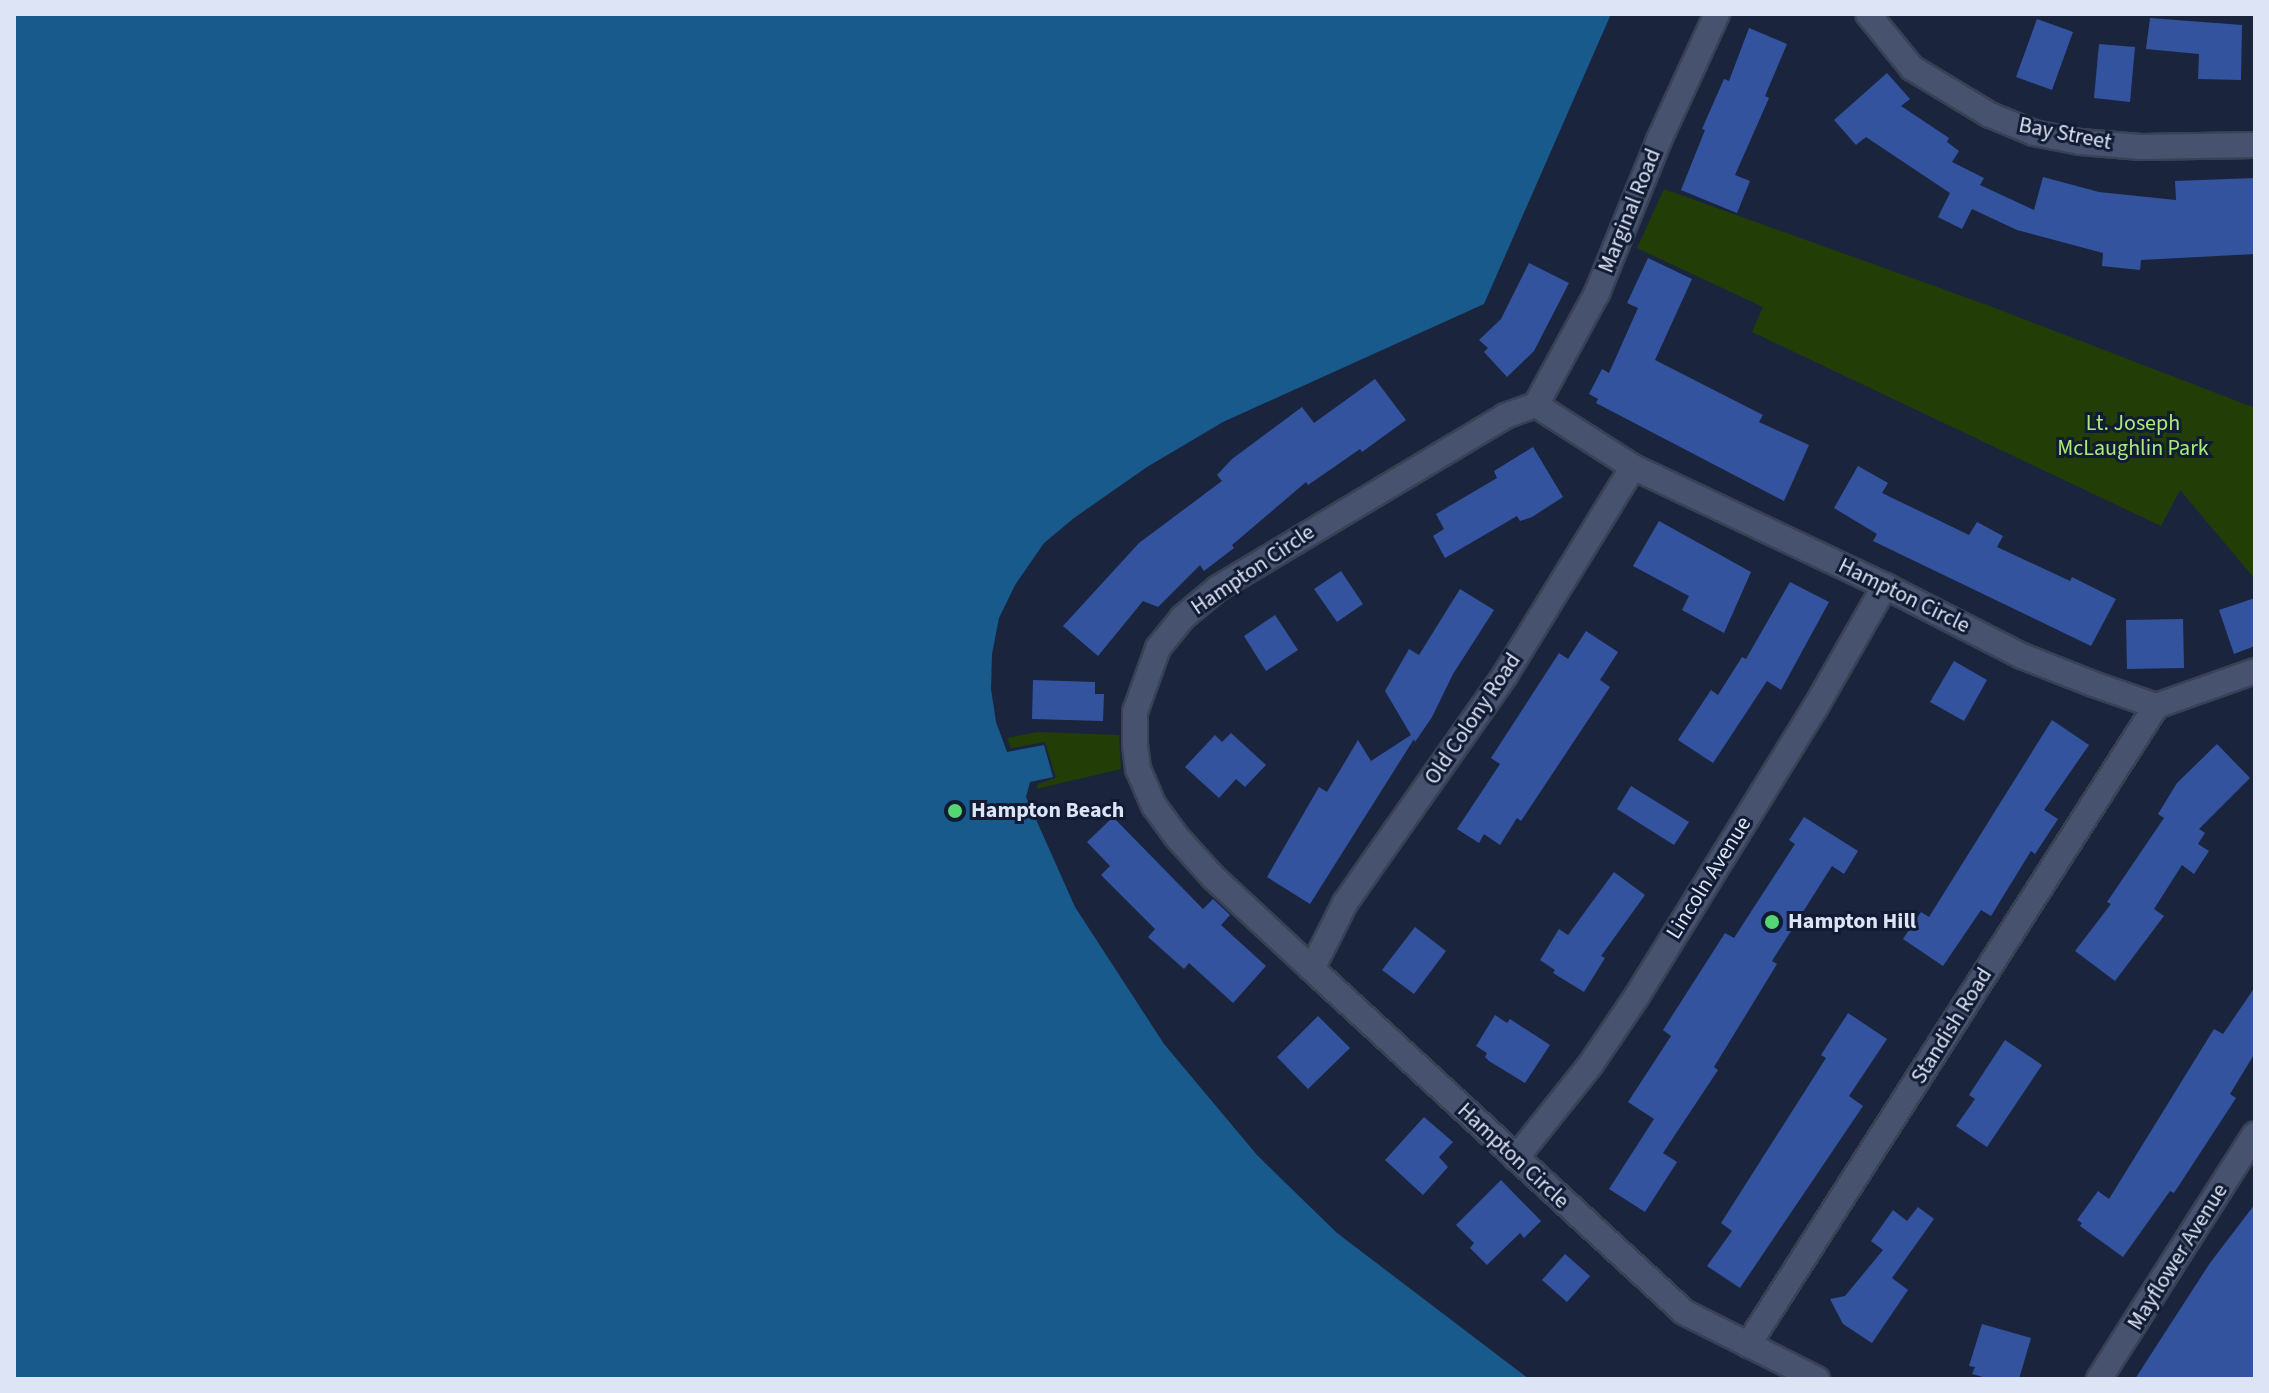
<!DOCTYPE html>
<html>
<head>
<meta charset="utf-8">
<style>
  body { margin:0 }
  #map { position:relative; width:2269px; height:1393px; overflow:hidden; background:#1a253d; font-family:"Source Sans 3",sans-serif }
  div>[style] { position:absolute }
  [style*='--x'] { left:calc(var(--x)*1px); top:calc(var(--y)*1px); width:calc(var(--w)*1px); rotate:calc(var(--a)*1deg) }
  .green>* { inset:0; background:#223e06 }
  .water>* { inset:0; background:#185a8b }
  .building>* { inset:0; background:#34539f }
  .roads { filter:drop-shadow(2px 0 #394155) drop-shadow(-2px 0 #394155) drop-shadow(0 2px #394155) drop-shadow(0 -2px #394155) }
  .minor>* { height:24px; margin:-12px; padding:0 12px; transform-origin:12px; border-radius:12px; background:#46526e }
  .dots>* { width:22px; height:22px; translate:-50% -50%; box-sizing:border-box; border:4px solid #111b33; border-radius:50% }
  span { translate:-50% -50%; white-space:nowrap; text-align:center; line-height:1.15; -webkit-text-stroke:6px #111b33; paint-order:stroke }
  .street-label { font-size:22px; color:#dce4f5 }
  .park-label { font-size:22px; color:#abea79 }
  .poi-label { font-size:22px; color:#dce4f5; font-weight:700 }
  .left { translate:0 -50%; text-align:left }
  .frame { position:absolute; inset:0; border:16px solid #dce4f5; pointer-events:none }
</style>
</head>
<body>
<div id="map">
  <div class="green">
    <div style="clip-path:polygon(1664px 189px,1987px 305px,2255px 408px,2255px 579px,2180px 490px,2161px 526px,1752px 332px,1763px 307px,1637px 248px)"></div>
    <div style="clip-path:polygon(1037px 732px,1119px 735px,1121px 769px,1036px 789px,1038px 784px,1056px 778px,1045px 742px,1011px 748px,1007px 738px)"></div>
  </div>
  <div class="water">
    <div style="clip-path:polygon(14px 14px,1611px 14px,1484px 304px,1223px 422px,1147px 467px,1074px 518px,1044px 543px,1015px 585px,999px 618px,992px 654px,991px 689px,996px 722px,1007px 752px,1044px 745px,1053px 777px,1030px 782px,1026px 797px,1075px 907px,1164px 1044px,1257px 1155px,1337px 1233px,1529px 1379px,14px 1379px)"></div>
  </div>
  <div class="building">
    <div style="clip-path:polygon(2150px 18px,2242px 25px,2241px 80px,2198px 79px,2199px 54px,2146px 49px)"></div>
    <div style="clip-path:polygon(2037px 19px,2073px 32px,2052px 90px,2016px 77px)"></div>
    <div style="clip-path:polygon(1749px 28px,1787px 44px,1765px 96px,1769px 98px,1735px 175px,1750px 181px,1737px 213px,1681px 190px,1705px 130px,1702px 129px,1724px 79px,1729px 81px)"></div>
    <div style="clip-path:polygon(2099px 44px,2135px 47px,2130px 102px,2094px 98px)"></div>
    <div style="clip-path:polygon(1887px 73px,1910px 99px,1901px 106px,1949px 138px,1947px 142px,1959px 151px,1952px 162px,1984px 178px,1980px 185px,2034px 210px,2043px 177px,2099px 192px,2176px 200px,2175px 181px,2255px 178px,2255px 254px,2141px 260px,2140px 270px,2102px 266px,2103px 253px,2017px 230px,1972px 209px,1962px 229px,1938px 217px,1950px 193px,1866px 137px,1856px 145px,1834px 120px)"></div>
    <div style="clip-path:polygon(1648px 258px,1692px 279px,1655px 360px,1763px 415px,1759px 422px,1809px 445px,1784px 501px,1596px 403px,1598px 399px,1589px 394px,1602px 369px,1609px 373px,1638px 308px,1627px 303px)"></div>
    <div style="clip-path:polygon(1529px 263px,1569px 283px,1534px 351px,1507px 377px,1484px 352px,1488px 348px,1479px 340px,1501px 319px)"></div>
    <div style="clip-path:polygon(1375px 379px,1406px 420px,1362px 452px,1360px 449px,1308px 485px,1306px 482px,1232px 545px,1234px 548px,1204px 571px,1200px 565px,1158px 607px,1143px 601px,1098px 656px,1063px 626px,1139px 543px,1222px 481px,1217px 475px,1232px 459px,1302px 407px,1314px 423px)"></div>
    <div style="clip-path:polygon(1533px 447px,1563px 497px,1532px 517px,1520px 521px,1517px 516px,1445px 558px,1433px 536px,1444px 529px,1436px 514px,1497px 478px,1494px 471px)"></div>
    <div style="clip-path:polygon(1858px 466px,1888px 483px,1882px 493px,1969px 535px,1977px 522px,2003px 536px,1997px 547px,2070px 581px,2072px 577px,2116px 599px,2091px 646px,1873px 541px,1877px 534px,1834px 508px)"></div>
    <div style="clip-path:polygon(1659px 521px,1751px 572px,1724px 633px,1682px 610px,1689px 596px,1633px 566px)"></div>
    <div style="clip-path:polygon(1341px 571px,1363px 604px,1337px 622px,1314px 589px)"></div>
    <div style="clip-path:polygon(1790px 582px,1829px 602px,1781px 690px,1767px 681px,1713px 763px,1678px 740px,1711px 690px,1718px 695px,1742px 657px,1746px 659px)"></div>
    <div style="clip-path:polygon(1460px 589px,1494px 610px,1453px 674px,1432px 717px,1415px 742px,1414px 739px,1310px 904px,1267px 877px,1319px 787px,1327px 792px,1358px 740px,1371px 761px,1411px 735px,1385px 691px,1409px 649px,1419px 655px)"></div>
    <div style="clip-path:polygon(2255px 598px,2255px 646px,2234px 654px,2219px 610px)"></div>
    <div style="clip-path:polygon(1275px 615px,1298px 650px,1266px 671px,1244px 636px)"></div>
    <div style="clip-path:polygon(2183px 619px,2184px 668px,2127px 669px,2126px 620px)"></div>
    <div style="clip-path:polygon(1586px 631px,1618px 652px,1600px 680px,1610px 687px,1521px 821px,1517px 818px,1500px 845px,1484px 834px,1479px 843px,1457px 829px,1500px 764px,1491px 758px,1559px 653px,1568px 659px)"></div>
    <div style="clip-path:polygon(1954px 661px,1987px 680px,1964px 721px,1930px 702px)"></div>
    <div style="clip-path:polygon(1033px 680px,1095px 682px,1095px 694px,1104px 694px,1103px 721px,1032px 719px)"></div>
    <div style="clip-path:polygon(2052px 720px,2089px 745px,2044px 810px,2058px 819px,2035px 854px,2031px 851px,1991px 916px,1981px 910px,1943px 966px,1903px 939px,1921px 912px,1929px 917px)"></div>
    <div style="clip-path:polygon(1231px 733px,1266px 765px,1245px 787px,1236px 779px,1219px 798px,1185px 767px,1215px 735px,1222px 742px)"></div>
    <div style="clip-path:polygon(2217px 744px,2250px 778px,2199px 829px,2205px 833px,2198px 844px,2209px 851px,2194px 874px,2182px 865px,2154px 909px,2164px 916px,2115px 981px,2075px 951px,2111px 904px,2107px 902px,2164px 818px,2158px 814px,2177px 783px)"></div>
    <div style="clip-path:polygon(1631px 786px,1689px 822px,1674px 845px,1617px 809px)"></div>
    <div style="clip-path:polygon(1113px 817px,1203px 909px,1213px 899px,1230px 915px,1221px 925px,1266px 966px,1233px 1003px,1189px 963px,1184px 969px,1148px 937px,1155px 929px,1101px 875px,1110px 866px,1087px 842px)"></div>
    <div style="clip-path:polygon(1804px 817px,1858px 851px,1844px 874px,1832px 866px,1772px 961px,1777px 964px,1714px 1067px,1718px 1070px,1663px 1153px,1677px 1162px,1645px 1212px,1609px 1189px,1654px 1119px,1628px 1102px,1671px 1036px,1663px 1030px,1725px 933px,1734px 938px,1795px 844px,1789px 840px)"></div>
    <div style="clip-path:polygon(1614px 872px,1645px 895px,1601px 956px,1605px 958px,1584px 992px,1553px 973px,1555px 970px,1540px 960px,1559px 929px,1568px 935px)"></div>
    <div style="clip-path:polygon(1415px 927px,1446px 951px,1414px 994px,1382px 970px)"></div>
    <div style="clip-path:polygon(2255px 987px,2255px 1053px,2230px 1094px,2236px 1098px,2174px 1193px,2170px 1191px,2123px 1257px,2080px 1226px,2082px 1223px,2077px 1220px,2098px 1191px,2109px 1199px,2214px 1029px,2223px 1034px)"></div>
    <div style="clip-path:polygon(1848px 1013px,1887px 1039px,1849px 1096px,1863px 1106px,1740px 1288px,1707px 1266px,1732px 1231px,1721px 1223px,1826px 1058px,1821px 1055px)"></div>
    <div style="clip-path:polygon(1495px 1015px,1507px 1023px,1510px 1019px,1550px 1045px,1525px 1083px,1489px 1061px,1485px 1057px,1487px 1053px,1476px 1046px)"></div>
    <div style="clip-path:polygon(1318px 1016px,1350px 1048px,1308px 1089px,1277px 1057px)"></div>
    <div style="clip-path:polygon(2005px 1040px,2042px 1065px,1987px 1147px,1956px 1126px,1975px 1099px,1969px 1095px)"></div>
    <div style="clip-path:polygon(1424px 1117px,1453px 1142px,1439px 1157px,1448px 1167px,1423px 1195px,1385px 1160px)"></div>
    <div style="clip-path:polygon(1501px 1180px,1541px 1221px,1524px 1238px,1520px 1233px,1487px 1265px,1470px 1248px,1474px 1243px,1456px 1225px)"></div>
    <div style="clip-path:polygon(2255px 1204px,2255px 1379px,2135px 1379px,2210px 1263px)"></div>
    <div style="clip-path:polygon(1918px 1207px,1934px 1219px,1892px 1278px,1908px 1290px,1872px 1343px,1843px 1324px,1830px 1299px,1845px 1296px,1883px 1250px,1871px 1241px,1893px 1210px,1907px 1221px)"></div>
    <div style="clip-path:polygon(1565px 1254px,1590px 1276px,1567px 1302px,1542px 1280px)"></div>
    <div style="clip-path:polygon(1982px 1324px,2031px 1338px,2019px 1379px,1990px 1379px,1972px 1374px,1975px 1367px,1969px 1366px)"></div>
  </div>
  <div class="roads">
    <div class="minor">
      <div style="--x:1868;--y:14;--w:70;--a:50.8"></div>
      <div style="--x:1912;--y:68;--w:91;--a:31.1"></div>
      <div style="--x:1990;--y:115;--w:48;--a:22.2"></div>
      <div style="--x:2034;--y:133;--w:47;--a:11.1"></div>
      <div style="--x:2080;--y:142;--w:61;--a:4.7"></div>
      <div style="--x:2141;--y:147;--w:114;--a:-1"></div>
      <div style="--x:1536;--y:405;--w:128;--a:-61.4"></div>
      <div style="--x:1597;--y:293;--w:165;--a:-67.9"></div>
      <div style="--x:1659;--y:140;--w:139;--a:-65.3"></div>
      <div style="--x:1312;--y:969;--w:74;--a:-63.4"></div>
      <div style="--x:1345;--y:903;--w:279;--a:-54.9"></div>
      <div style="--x:1505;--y:675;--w:244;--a:-58.4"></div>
      <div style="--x:1516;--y:1158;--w:120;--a:-51.4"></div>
      <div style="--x:1591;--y:1064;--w:82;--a:-55.9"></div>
      <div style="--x:1637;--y:996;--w:339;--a:-58.3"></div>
      <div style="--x:1815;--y:708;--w:141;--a:-60.2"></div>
      <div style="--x:1748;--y:1345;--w:758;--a:-57.44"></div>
      <div style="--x:1817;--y:1379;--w:149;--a:-153.3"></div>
      <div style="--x:1684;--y:1312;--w:506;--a:-137.32"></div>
      <div style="--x:1312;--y:969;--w:135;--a:-137.1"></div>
      <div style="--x:1213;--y:877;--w:55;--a:-132.1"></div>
      <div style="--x:1176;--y:836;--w:37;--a:-126"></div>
      <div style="--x:1154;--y:806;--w:40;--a:-113.4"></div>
      <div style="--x:1138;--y:769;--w:23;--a:-97"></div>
      <div style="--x:1135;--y:746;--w:34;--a:-90"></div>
      <div style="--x:1135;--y:712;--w:68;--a:-70.2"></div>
      <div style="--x:1158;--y:648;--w:38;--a:-51"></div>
      <div style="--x:1182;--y:618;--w:47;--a:-39.8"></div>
      <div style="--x:1218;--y:588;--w:335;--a:-30.9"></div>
      <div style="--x:1505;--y:416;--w:33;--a:-20"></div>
      <div style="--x:1536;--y:405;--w:115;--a:32.6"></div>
      <div style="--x:1633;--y:467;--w:281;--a:25.3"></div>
      <div style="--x:1887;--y:587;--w:152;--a:27.1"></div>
      <div style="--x:2022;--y:656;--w:76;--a:21.5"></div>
      <div style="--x:2093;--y:684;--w:67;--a:19.2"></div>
      <div style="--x:2156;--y:706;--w:105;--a:-19.5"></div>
      <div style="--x:2099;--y:1379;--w:290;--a:-57.5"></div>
    </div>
  </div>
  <div class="dots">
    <div style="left:955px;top:811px;background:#54d672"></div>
    <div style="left:1772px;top:922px;background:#54d672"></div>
  </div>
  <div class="street-label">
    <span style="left:2065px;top:134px;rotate:11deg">Bay Street</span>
    <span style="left:1630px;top:211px;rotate:-68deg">Marginal Road</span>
    <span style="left:1253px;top:570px;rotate:-34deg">Hampton Circle</span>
    <span style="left:1904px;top:596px;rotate:26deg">Hampton Circle</span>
    <span style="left:1473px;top:719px;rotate:-56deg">Old Colony Road</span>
    <span style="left:1709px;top:878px;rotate:-58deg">Lincoln Avenue</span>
    <span style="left:1952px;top:1026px;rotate:-58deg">Standish Road</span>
    <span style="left:1513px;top:1156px;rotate:43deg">Hampton Circle</span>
    <span style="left:2178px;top:1257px;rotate:-58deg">Mayflower Avenue</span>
  </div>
  <div class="park-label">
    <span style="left:2133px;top:436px">Lt. Joseph<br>McLaughlin Park</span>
  </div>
  <div class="poi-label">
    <span class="left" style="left:971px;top:811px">Hampton Beach</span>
    <span class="left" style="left:1788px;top:922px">Hampton Hill</span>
  </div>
  <div class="frame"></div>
</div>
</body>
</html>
